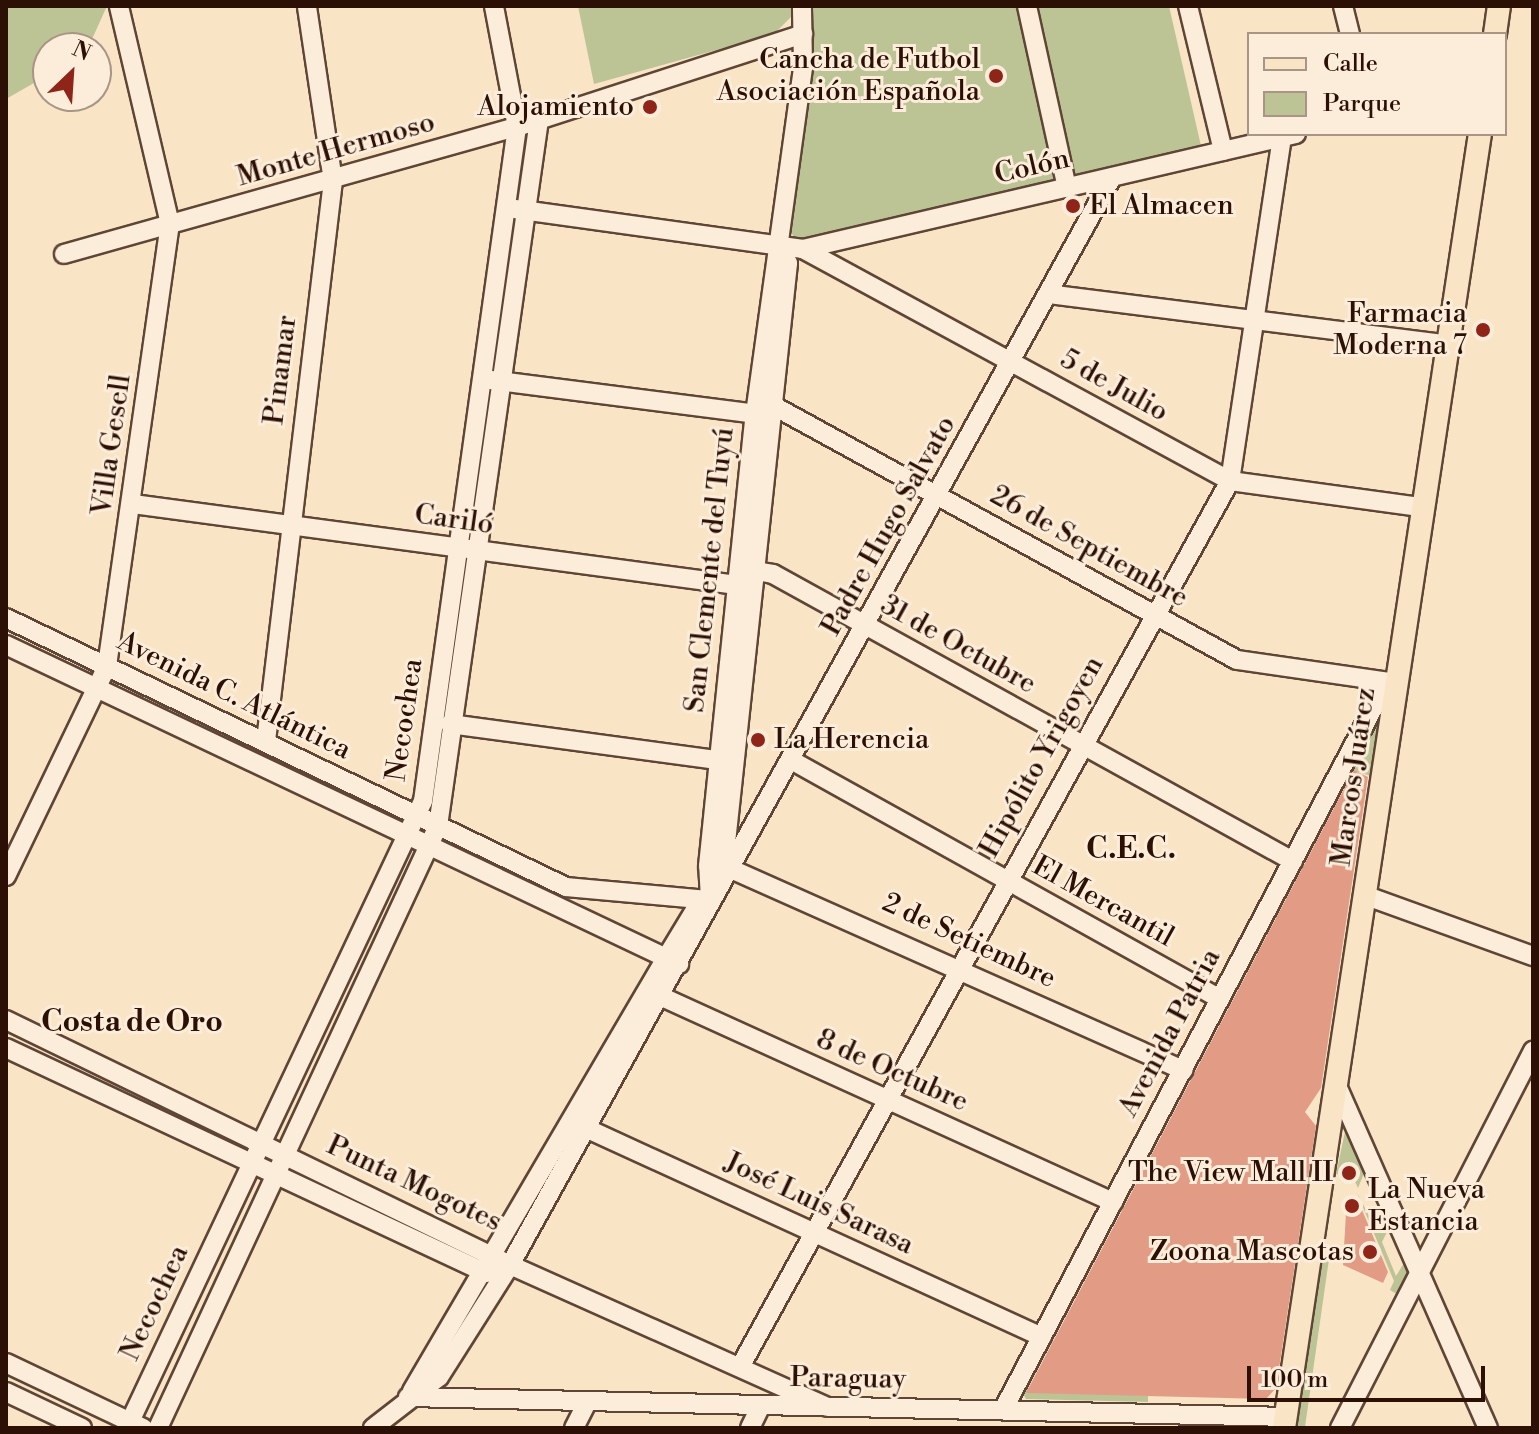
<!DOCTYPE html>
<html>
<head>
<meta charset="utf-8">
<style>
  body { margin:0 }
  #map { position:relative; width:1539px; height:1434px; overflow:hidden; background:#f9e4c6; font-family:"Libre Bodoni",serif }
  div>[style] { position:absolute }
  [style*='--x'] { left:calc(var(--x)*1px); top:calc(var(--y)*1px); width:calc(var(--w)*1px); rotate:calc(var(--a)*1deg) }
  .green>* { inset:0; background:#bcc496 }
  .building>* { inset:0; background:#e29c85 }
  .roads { filter:drop-shadow(2px 0 #5f4535) drop-shadow(-2px 0 #5f4535) drop-shadow(0 2px #5f4535) drop-shadow(0 -2px #5f4535) }
  .minor>* { height:18px; margin:-9px; padding:0 9px; transform-origin:9px; border-radius:9px; background:#fbedda }
  .major>* { height:22px; margin:-11px; padding:0 11px; transform-origin:11px; border-radius:11px; background:#f9e4c6 }
  .dots>* { width:22px; height:22px; translate:-50% -50%; box-sizing:border-box; border:4px solid #fbedda; border-radius:50% }
  span { translate:-50% -50%; white-space:nowrap; text-align:center; line-height:1.15; -webkit-text-stroke:6px #fbedda; paint-order:stroke }
  .poi-label { font-size:28px; color:#2c1005 }
  .right { translate:-100% -50%; text-align:right }
  .left { translate:0 -50%; text-align:left }
  .street-label { font-size:28px; color:#2c1005 }
  .neighbourhood-label { font-size:30px; color:#2c1005; font-weight:700 }
  .frame { position:absolute; inset:0; border:8px solid #2c1005; pointer-events:none }
  .legend { position:absolute; left:1247px; top:32px; width:260px; height:104px; box-sizing:border-box; background:#fbedda; border:2px solid #a89585; margin:0; padding:10px 14px; list-style:none; font-size:24px; color:#2c1005 }
  .legend li { display:flex; align-items:center; gap:16px; height:40px }
  .legend b { width:40px; border:2px solid #a89585 }
  .north { position:absolute; left:32px; top:32px; width:80px; height:80px; box-sizing:border-box; background:#fbedda; border:2px solid #a89585; border-radius:50%; rotate:25deg; font-size:22px; font-weight:700; line-height:32px; text-align:center; color:#2c1005 }
  .north::after { content:''; display:block; margin:auto; width:28px; height:36px; background:#8f2418; clip-path:polygon(50% 0,100% 100%,50% 72%,0 100%) }
  .scale { position:absolute; left:1247px; top:1366px; width:238px; height:36px; box-sizing:border-box; border:4px solid #2c1005; border-top:0; padding-left:10px; font-size:24px; line-height:28px; white-space:nowrap; color:#2c1005; -webkit-text-stroke:6px #fbedda; paint-order:stroke }
</style>
</head>
<body>
<div id="map">
  <div class="green">
    <div style="clip-path:polygon(6px 6px,107px 6px,88px 48px,48px 48px,48px 75px,6px 99px)"></div>
    <div style="clip-path:polygon(578px 6px,793px 6px,794px 14px,774px 34px,594px 84px)"></div>
    <div style="clip-path:polygon(810px 6px,1169px 6px,1201px 146px,796px 240px,790px 231px)"></div>
    <div style="clip-path:polygon(1381px 716px,1374px 777px,1352px 770px,1028px 1388px,1148px 1396px,1148px 1402px,1026px 1399px,1022px 1392px)"></div>
    <div style="clip-path:polygon(1346px 1127px,1367px 1166px,1358px 1188px,1353px 1177px,1336px 1174px)"></div>
    <div style="clip-path:polygon(1357px 1193px,1376px 1229px,1392px 1222px,1382px 1242px,1396px 1276px,1407px 1258px,1412px 1273px,1400px 1296px,1390px 1290px,1394px 1281px)"></div>
    <div style="clip-path:polygon(1323px 1258px,1329px 1259px,1305px 1427px,1294px 1428px)"></div>
  </div>
  <div class="building">
    <div style="clip-path:polygon(1354px 770px,1368px 777px,1321px 1088px,1305px 1112px,1316px 1126px,1276px 1388px,1266px 1399px,1026px 1393px)"></div>
    <div style="clip-path:polygon(1347px 1196px,1357px 1198px,1388px 1272px,1383px 1283px,1343px 1265px)"></div>
  </div>
  <div class="roads">
    <div class="minor">
      <div style="--x:1027;--y:6;--w:186;--a:77.6"></div>
      <div style="--x:1188;--y:6;--w:149;--a:76.4"></div>
      <div style="--x:1343;--y:6;--w:29;--a:76"></div>
      <div style="--x:515;--y:209;--w:291;--a:7.9"></div>
      <div style="--x:803;--y:249;--w:506;--a:-13.13"></div>
      <div style="--x:803;--y:249;--w:486;--a:28.5"></div>
      <div style="--x:1230;--y:481;--w:192;--a:7.8"></div>
      <div style="--x:64;--y:254;--w:470;--a:-15.7"></div>
      <div style="--x:517;--y:127;--w:301;--a:-18"></div>
      <div style="--x:1048;--y:294;--w:401;--a:7.2"></div>
      <div style="--x:491;--y:380;--w:266;--a:7.3"></div>
      <div style="--x:755;--y:414;--w:19;--a:-28"></div>
      <div style="--x:772;--y:405;--w:530;--a:28.74"></div>
      <div style="--x:1237;--y:660;--w:162;--a:8.2"></div>
      <div style="--x:133;--y:504;--w:609;--a:7.64"></div>
      <div style="--x:737;--y:585;--w:24;--a:-36"></div>
      <div style="--x:756;--y:571;--w:17;--a:10"></div>
      <div style="--x:773;--y:574;--w:594;--a:28.9"></div>
      <div style="--x:6;--y:618;--w:621;--a:25.66"></div>
      <div style="--x:566;--y:887;--w:145;--a:5.2"></div>
      <div style="--x:6;--y:645;--w:745;--a:25.36"></div>
      <div style="--x:450;--y:724;--w:270;--a:7.7"></div>
      <div style="--x:266;--y:741;--w:564;--a:-83.18"></div>
      <div style="--x:333;--y:181;--w:177;--a:-98.5"></div>
      <div style="--x:791;--y:760;--w:491;--a:29.1"></div>
      <div style="--x:732;--y:864;--w:14;--a:-120"></div>
      <div style="--x:725;--y:852;--w:592;--a:-83.89"></div>
      <div style="--x:788;--y:263;--w:17;--a:-118"></div>
      <div style="--x:722;--y:865;--w:505;--a:23.97"></div>
      <div style="--x:6;--y:876;--w:233;--a:-64.3"></div>
      <div style="--x:107;--y:666;--w:446;--a:-81.9"></div>
      <div style="--x:170;--y:224;--w:224;--a:-103.2"></div>
      <div style="--x:1367;--y:896;--w:177;--a:19.9"></div>
      <div style="--x:710;--y:900;--w:34;--a:-93"></div>
      <div style="--x:708;--y:866;--w:454;--a:-84.1"></div>
      <div style="--x:755;--y:414;--w:351;--a:-82.1"></div>
      <div style="--x:803;--y:66;--w:60;--a:-91"></div>
      <div style="--x:649;--y:991;--w:510;--a:24.45"></div>
      <div style="--x:6;--y:1020;--w:560;--a:25.92"></div>
      <div style="--x:510;--y:1265;--w:347;--a:24.1"></div>
      <div style="--x:6;--y:1048;--w:530;--a:25.11"></div>
      <div style="--x:486;--y:1273;--w:10;--a:-17"></div>
      <div style="--x:1338;--y:1088;--w:372;--a:66.2"></div>
      <div style="--x:579;--y:1125;--w:509;--a:24.6"></div>
      <div style="--x:6;--y:1363;--w:152;--a:25.4"></div>
      <div style="--x:740;--y:1367;--w:1012;--a:-61.06"></div>
      <div style="--x:1230;--y:481;--w:348;--a:-81.4"></div>
      <div style="--x:412;--y:1391;--w:502;--a:-59.6"></div>
      <div style="--x:666;--y:958;--w:56;--a:-58.9"></div>
      <div style="--x:695;--y:910;--w:18;--a:-34"></div>
      <div style="--x:6;--y:1392;--w:84;--a:25.3"></div>
      <div style="--x:408;--y:1397;--w:878;--a:1.3"></div>
      <div style="--x:1003;--y:1410;--w:823;--a:-62.19"></div>
      <div style="--x:127;--y:1428;--w:693;--a:-64.73"></div>
      <div style="--x:423;--y:801;--w:681;--a:-82.06"></div>
      <div style="--x:517;--y:127;--w:123;--a:-100.8"></div>
      <div style="--x:158;--y:1428;--w:664;--a:-65.06"></div>
      <div style="--x:438;--y:826;--w:713;--a:-81.86"></div>
      <div style="--x:373;--y:1428;--w:83;--a:-37.7"></div>
      <div style="--x:439;--y:1377;--w:133;--a:-57.6"></div>
      <div style="--x:510;--y:1265;--w:1243;--a:-61.04"></div>
      <div style="--x:574;--y:1428;--w:30;--a:-63"></div>
      <div style="--x:750;--y:1428;--w:25;--a:-64"></div>
      <div style="--x:1340;--y:1428;--w:424;--a:-62.9"></div>
    </div>
    <div class="major">
      <div style="--x:1495;--y:34;--w:28;--a:-82"></div>
      <div style="--x:1284;--y:1428;--w:1309;--a:-81.39"></div>
    </div>
  </div>
  <div class="dots">
    <div style="left:996px;top:76px;background:#8f2418"></div>
    <div style="left:650px;top:107px;background:#8f2418"></div>
    <div style="left:1073px;top:206px;background:#8f2418"></div>
    <div style="left:1483px;top:330px;background:#8f2418"></div>
    <div style="left:758px;top:740px;background:#8f2418"></div>
    <div style="left:1349px;top:1173px;background:#8f2418"></div>
    <div style="left:1352px;top:1206px;background:#8f2418"></div>
    <div style="left:1370px;top:1252px;background:#8f2418"></div>
  </div>
  <div class="poi-label">
    <span class="right" style="left:980px;top:76px">Cancha de Futbol<br>Asociación Española</span>
    <span class="right" style="left:634px;top:107px">Alojamiento</span>
    <span class="left" style="left:1089px;top:206px">El Almacen</span>
    <span class="right" style="left:1467px;top:330px">Farmacia<br>Moderna 7</span>
    <span class="left" style="left:774px;top:740px">La Herencia</span>
    <span class="right" style="left:1333px;top:1173px">The View Mall II</span>
    <span class="left" style="left:1368px;top:1206px">La Nueva<br>Estancia</span>
    <span class="right" style="left:1354px;top:1252px">Zoona Mascotas</span>
  </div>
  <div class="street-label">
    <span style="left:336px;top:150px;rotate:-16deg">Monte Hermoso</span>
    <span style="left:1032px;top:167px;rotate:-13deg">Colón</span>
    <span style="left:281px;top:370px;rotate:-83deg">Pinamar</span>
    <span style="left:1114px;top:386px;rotate:29deg">5 de Julio</span>
    <span style="left:112px;top:445px;rotate:-82deg">Villa Gesell</span>
    <span style="left:454px;top:520px;rotate:8deg">Cariló</span>
    <span style="left:889px;top:526px;rotate:-61deg">Padre Hugo Salvato</span>
    <span style="left:1089px;top:547px;rotate:29deg">26 de Septiembre</span>
    <span style="left:710px;top:570px;rotate:-84deg">San Clemente del Tuyú</span>
    <span style="left:958px;top:645px;rotate:29deg">31 de Octubre</span>
    <span style="left:234px;top:696px;rotate:26deg">Avenida C. Atlántica</span>
    <span style="left:405px;top:720px;rotate:-82deg">Necochea</span>
    <span style="left:1042px;top:757px;rotate:-61deg">Hipólito Yrigoyen</span>
    <span style="left:1354px;top:777px;rotate:-82deg">Marcos Juárez</span>
    <span style="left:1103px;top:902px;rotate:29deg">El Mercantil</span>
    <span style="left:969px;top:941px;rotate:25deg">2 de Setiembre</span>
    <span style="left:1170px;top:1033px;rotate:-62deg">Avenida Patria</span>
    <span style="left:892px;top:1071px;rotate:24deg">8 de Octubre</span>
    <span style="left:414px;top:1184px;rotate:25deg">Punta Mogotes</span>
    <span style="left:819px;top:1204px;rotate:25deg">José Luis Sarasa</span>
    <span style="left:155px;top:1303px;rotate:-65deg">Necochea</span>
    <span style="left:848px;top:1379px;rotate:1deg">Paraguay</span>
  </div>
  <div class="neighbourhood-label">
    <span style="left:1131px;top:849px">C.E.C.</span>
    <span style="left:132px;top:1022px">Costa de Oro</span>
  </div>
  <div class="frame"></div>
  <ul class="legend">
  <li><b style="height:10px;background:#f9e4c6"></b>Calle</li>
  <li><b style="height:22px;background:#bcc496"></b>Parque</li>
  </ul>
  <div class="north">N</div>
  <div class="scale">100 m</div>
</div>
</body>
</html>
